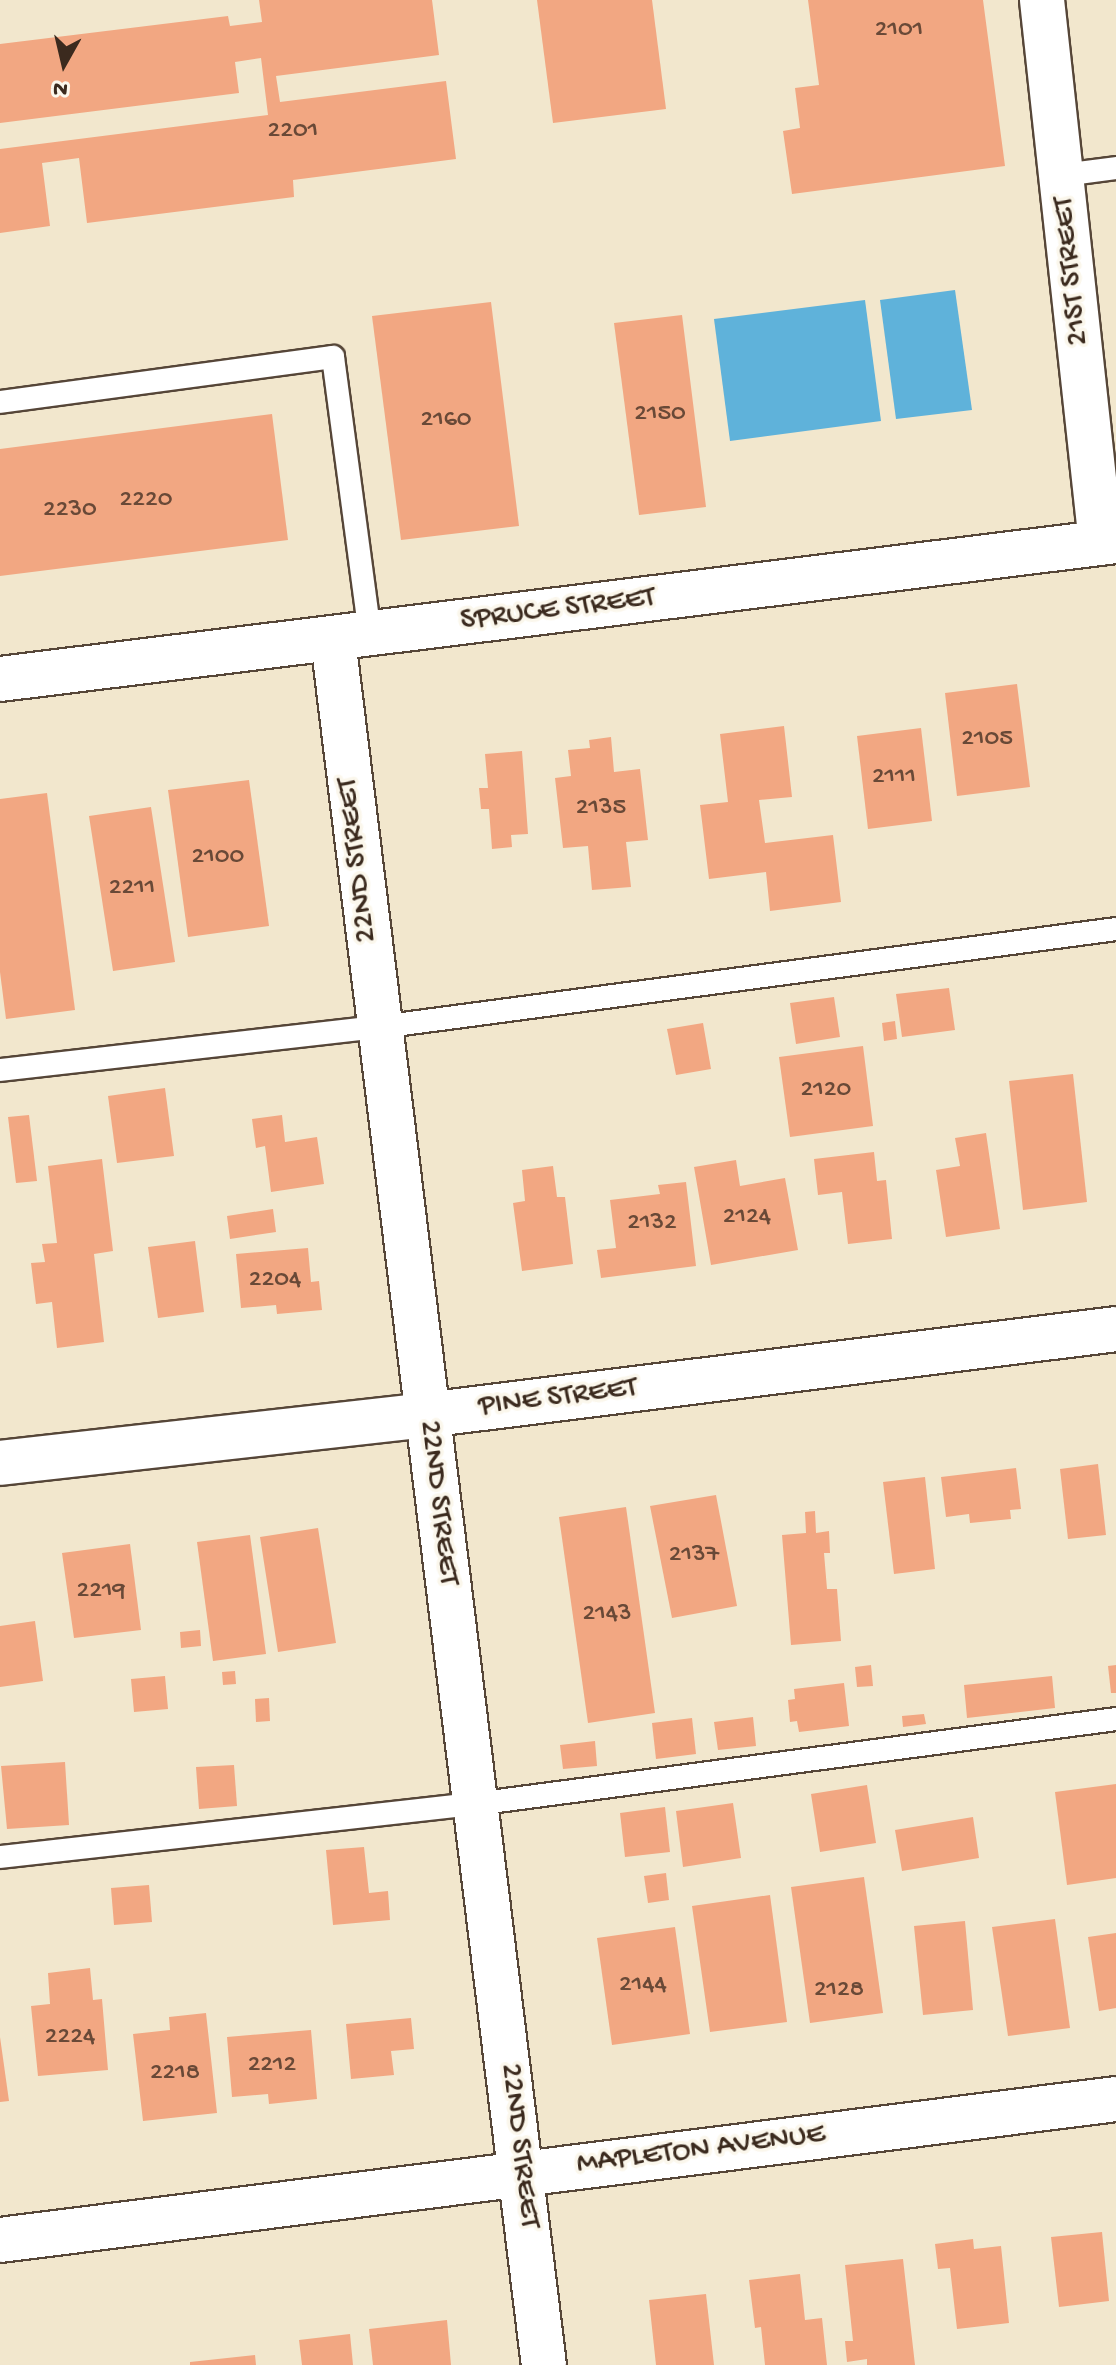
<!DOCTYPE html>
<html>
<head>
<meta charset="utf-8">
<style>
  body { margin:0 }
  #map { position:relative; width:1116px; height:2365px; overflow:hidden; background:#f2e7cd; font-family:"Gochi Hand",sans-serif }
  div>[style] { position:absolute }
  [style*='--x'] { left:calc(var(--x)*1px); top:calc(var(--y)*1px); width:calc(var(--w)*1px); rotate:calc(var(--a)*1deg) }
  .water>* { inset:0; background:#5fb2da }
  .building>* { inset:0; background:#f2a782 }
  .roads { filter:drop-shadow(2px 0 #564638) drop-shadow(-2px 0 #564638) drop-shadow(0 2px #564638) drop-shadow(0 -2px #564638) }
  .service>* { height:22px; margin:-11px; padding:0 11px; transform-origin:11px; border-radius:11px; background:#fff }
  .minor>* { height:44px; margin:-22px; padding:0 22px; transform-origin:22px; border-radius:22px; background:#fff }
  .tertiary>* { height:44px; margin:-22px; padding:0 22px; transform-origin:22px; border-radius:22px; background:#fff }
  span { translate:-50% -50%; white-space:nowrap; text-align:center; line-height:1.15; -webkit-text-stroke:7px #fbf7ec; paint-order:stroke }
  .number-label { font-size:26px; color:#694937 }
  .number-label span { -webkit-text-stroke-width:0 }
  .street-label { font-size:30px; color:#3b2a1e }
  .north { position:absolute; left:24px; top:24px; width:80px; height:80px; -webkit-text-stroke:6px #fbf7ec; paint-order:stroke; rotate:188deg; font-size:22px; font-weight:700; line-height:32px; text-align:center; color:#3b2a1e }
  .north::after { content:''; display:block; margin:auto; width:28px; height:36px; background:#3b2a1e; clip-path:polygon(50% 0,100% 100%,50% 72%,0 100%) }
</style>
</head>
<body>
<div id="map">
  <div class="water">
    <div style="clip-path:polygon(955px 290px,972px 410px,896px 419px,880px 300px)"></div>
    <div style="clip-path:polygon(865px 300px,881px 421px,730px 441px,714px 319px)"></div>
  </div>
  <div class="building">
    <div style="clip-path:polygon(259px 0,432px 0,439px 55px,276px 76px,280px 102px,446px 81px,456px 159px,293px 180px,294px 197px,87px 223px,79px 158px,42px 163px,50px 226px,0 233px,0 149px,268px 115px,261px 58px,235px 62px,239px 93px,0 123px,0 44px,228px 16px,230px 26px,262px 22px)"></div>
    <div style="clip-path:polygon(537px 0,652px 0,666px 109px,553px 123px)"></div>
    <div style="clip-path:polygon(808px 0,983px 0,1005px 166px,792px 194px,783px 131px,800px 128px,795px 88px,819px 85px)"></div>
    <div style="clip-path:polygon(491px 302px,519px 526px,401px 540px,372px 316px)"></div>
    <div style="clip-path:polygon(682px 315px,706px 507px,639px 515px,614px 323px)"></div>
    <div style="clip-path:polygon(272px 414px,288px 540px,0 576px,0 449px)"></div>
    <div style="clip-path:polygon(1017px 684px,1030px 787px,957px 796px,945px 693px)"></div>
    <div style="clip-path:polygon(784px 726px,792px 797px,759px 800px,765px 843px,833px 835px,841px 902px,770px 911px,766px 872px,709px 879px,700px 805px,728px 802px,720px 734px)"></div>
    <div style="clip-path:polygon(921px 728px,932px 821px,868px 829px,857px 736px)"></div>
    <div style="clip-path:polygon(611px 737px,614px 772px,640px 769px,648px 840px,626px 842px,631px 887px,592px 890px,588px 846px,563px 848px,555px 778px,571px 776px,568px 750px,590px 748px,589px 740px)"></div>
    <div style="clip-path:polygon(522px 751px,528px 834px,511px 835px,512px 847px,492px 849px,489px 809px,481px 809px,479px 788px,488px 788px,485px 754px)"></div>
    <div style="clip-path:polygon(249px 780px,269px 926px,188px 937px,168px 790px)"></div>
    <div style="clip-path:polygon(47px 793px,75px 1010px,6px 1019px,0 972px,0 799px)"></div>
    <div style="clip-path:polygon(151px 807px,175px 962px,113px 971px,89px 816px)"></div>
    <div style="clip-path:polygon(949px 988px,955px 1030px,902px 1037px,896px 994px)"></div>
    <div style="clip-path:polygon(834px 997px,840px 1037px,796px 1044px,790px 1003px)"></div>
    <div style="clip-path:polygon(895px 1021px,897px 1039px,884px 1041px,882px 1023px)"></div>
    <div style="clip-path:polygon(703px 1023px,711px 1069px,676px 1075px,667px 1029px)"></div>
    <div style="clip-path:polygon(863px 1046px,873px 1126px,790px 1137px,779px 1057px)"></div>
    <div style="clip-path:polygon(1073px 1074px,1087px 1202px,1023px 1210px,1009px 1081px)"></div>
    <div style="clip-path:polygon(165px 1088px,174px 1156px,117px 1163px,108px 1096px)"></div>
    <div style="clip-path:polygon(29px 1115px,37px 1181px,16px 1183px,8px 1117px)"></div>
    <div style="clip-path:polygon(282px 1115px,285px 1142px,317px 1137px,324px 1184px,271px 1192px,265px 1146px,256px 1148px,252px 1119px)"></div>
    <div style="clip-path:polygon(986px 1133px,1000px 1229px,946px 1237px,936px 1170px,960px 1166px,955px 1138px)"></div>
    <div style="clip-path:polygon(874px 1152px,877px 1181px,886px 1180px,892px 1239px,848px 1244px,842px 1192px,818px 1195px,814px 1159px)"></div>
    <div style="clip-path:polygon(102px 1159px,113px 1251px,94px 1254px,104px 1342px,57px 1348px,52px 1302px,36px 1304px,31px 1263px,45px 1262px,42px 1244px,57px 1243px,48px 1166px)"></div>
    <div style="clip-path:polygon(736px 1160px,740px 1186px,785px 1178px,798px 1250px,711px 1265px,694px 1167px)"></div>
    <div style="clip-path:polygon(553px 1166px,557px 1197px,565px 1197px,573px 1264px,522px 1271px,513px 1203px,525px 1201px,522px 1170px)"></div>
    <div style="clip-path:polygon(686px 1182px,696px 1266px,601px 1278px,597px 1250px,616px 1248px,610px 1200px,660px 1194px,658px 1185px)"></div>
    <div style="clip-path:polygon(273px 1209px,276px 1232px,230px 1239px,227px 1216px)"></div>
    <div style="clip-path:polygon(195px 1241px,204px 1312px,158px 1318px,148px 1247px)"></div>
    <div style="clip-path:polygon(308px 1248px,311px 1282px,319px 1281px,322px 1310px,277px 1314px,276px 1305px,241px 1308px,236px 1254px)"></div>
    <div style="clip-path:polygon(1098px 1464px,1106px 1535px,1068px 1539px,1060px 1469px)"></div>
    <div style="clip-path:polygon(1016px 1468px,1021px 1509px,1010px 1510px,1011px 1519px,970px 1523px,969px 1514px,946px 1517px,941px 1477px)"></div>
    <div style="clip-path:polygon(925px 1477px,935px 1569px,894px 1574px,883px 1482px)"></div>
    <div style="clip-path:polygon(716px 1495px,737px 1606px,672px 1618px,650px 1506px)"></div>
    <div style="clip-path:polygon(626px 1507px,655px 1713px,588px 1723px,559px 1517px)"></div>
    <div style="clip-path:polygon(815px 1511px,816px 1533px,829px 1531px,830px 1553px,824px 1553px,827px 1589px,837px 1589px,841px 1641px,791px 1645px,782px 1535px,806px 1533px,805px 1512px)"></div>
    <div style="clip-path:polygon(318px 1528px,336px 1643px,278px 1652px,260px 1537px)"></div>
    <div style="clip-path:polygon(250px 1535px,266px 1654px,213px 1661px,197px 1542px)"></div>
    <div style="clip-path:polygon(130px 1544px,141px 1630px,74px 1638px,62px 1553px)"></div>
    <div style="clip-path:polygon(35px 1621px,43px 1681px,0 1687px,0 1626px)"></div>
    <div style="clip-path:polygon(200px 1630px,201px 1646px,181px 1648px,180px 1632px)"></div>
    <div style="clip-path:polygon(871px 1665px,873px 1686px,857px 1687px,855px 1667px)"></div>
    <div style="clip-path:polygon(1116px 1665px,1116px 1693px,1111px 1693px,1108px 1666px)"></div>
    <div style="clip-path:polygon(235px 1671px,236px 1684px,223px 1685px,222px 1672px)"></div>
    <div style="clip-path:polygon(165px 1676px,168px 1709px,134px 1712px,131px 1679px)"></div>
    <div style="clip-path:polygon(1052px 1676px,1055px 1708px,967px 1718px,964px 1685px)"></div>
    <div style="clip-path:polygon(844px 1683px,849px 1726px,799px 1732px,797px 1721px,790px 1722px,788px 1700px,795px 1699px,794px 1689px)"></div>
    <div style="clip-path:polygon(269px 1698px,270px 1721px,256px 1722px,255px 1699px)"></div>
    <div style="clip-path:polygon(924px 1714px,926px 1724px,903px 1727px,902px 1716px)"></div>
    <div style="clip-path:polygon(753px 1717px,756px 1746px,718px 1750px,714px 1722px)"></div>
    <div style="clip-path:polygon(692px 1718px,696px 1754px,656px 1759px,652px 1723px)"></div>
    <div style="clip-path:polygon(595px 1741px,597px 1766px,563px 1769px,560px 1745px)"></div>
    <div style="clip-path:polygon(65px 1762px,69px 1825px,7px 1829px,1px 1766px)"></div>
    <div style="clip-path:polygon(234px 1765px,237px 1806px,199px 1809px,196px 1767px)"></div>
    <div style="clip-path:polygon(1116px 1784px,1116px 1878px,1067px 1885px,1055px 1792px)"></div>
    <div style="clip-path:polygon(867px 1785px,876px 1843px,820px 1852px,811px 1794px)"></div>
    <div style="clip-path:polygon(733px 1803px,741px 1858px,683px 1867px,676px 1811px)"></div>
    <div style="clip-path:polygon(665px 1807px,670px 1852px,625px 1857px,620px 1813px)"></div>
    <div style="clip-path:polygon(973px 1817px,979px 1858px,902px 1871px,895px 1830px)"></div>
    <div style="clip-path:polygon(364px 1847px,369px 1893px,388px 1891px,390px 1920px,333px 1925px,326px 1850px)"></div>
    <div style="clip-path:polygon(666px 1873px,669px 1900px,648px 1903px,644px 1876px)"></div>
    <div style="clip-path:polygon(864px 1877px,883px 2013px,810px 2023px,791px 1887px)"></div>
    <div style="clip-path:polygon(149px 1885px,152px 1922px,114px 1925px,111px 1888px)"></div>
    <div style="clip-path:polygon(770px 1895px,787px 2022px,710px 2032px,692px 1906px)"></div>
    <div style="clip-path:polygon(1055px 1919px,1070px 2028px,1008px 2036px,992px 1927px)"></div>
    <div style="clip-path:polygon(965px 1921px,973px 2010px,923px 2015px,914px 1926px)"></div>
    <div style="clip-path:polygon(675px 1927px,690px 2034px,612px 2045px,597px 1938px)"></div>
    <div style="clip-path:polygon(1116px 1933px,1116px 2008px,1099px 2011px,1088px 1937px)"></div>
    <div style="clip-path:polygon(90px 1968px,93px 2000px,102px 1999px,108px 2070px,38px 2076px,31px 2006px,50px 2004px,48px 1973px)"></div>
    <div style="clip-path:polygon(206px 2013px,217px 2113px,143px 2121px,133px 2034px,170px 2030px,169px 2017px)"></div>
    <div style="clip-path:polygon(411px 2018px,414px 2049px,391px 2051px,394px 2075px,351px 2079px,346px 2024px)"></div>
    <div style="clip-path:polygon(311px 2030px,317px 2099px,269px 2104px,268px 2094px,232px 2097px,227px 2037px)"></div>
    <div style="clip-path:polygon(0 2037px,9px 2101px,0 2102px)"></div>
    <div style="clip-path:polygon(1102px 2232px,1109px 2301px,1059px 2307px,1051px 2237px)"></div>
    <div style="clip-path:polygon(973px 2239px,974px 2249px,1001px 2246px,1009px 2323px,957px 2329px,950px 2268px,938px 2269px,935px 2244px)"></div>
    <div style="clip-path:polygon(903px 2259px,915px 2365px,867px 2365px,867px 2359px,847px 2362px,845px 2341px,853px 2341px,845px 2265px)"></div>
    <div style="clip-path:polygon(800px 2274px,805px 2320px,822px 2318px,827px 2365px,765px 2365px,761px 2327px,755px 2328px,749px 2280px)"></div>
    <div style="clip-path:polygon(706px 2294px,714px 2365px,656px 2365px,649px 2300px)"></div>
    <div style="clip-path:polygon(447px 2320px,451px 2365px,373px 2365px,369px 2329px)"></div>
    <div style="clip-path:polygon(350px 2334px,353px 2365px,302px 2365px,299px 2340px)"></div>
    <div style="clip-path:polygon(255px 2355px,256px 2365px,190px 2365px,190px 2362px)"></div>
  </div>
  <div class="roads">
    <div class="service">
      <div style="--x:1063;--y:175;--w:53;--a:-7.5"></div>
      <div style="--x:0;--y:402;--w:336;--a:-7.7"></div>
      <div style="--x:333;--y:357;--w:280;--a:82.4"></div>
      <div style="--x:0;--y:1070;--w:382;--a:-6.5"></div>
      <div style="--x:380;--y:1027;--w:742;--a:-7.58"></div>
      <div style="--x:0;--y:1857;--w:478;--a:-6.4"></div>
      <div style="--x:475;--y:1804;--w:647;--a:-7.55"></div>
    </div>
    <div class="minor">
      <div style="--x:1042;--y:0;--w:546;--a:83.8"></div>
      <div style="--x:333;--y:640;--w:1738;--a:83.03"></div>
      <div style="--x:0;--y:679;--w:1124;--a:-7.05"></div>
      <div style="--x:0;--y:2240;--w:1125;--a:-7.2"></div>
    </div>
    <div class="tertiary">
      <div style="--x:0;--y:1463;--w:429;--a:-6.4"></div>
      <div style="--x:426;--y:1415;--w:695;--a:-7.1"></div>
    </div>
  </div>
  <div class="number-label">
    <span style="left:899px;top:31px">2101</span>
    <span style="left:293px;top:132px">2201</span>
    <span style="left:660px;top:415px">2150</span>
    <span style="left:446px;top:421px">2160</span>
    <span style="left:146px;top:501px">2220</span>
    <span style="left:70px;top:511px">2230</span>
    <span style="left:987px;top:740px">2105</span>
    <span style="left:894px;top:778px">2111</span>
    <span style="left:601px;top:809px">2135</span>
    <span style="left:218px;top:858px">2100</span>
    <span style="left:132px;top:889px">2211</span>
    <span style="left:826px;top:1091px">2120</span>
    <span style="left:747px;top:1218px">2124</span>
    <span style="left:652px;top:1224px">2132</span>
    <span style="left:275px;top:1281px">2204</span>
    <span style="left:694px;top:1556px">2137</span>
    <span style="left:101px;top:1592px">2219</span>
    <span style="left:607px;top:1615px">2143</span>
    <span style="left:643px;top:1986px">2144</span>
    <span style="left:839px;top:1991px">2128</span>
    <span style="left:70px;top:2038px">2224</span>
    <span style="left:272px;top:2066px">2212</span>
    <span style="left:175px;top:2074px">2218</span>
  </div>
  <div class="street-label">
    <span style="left:1073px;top:271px;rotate:-96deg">21ST STREET</span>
    <span style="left:558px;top:611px;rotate:-7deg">SPRUCE STREET</span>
    <span style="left:359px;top:860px;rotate:-97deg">22ND STREET</span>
    <span style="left:558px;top:1399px;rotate:-7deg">PINE STREET</span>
    <span style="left:437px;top:1503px;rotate:83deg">22ND STREET</span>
    <span style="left:518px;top:2146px;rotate:83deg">22ND STREET</span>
    <span style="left:701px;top:2151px;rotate:-7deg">MAPLETON AVENUE</span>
  </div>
  <div class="north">N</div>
</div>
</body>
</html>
